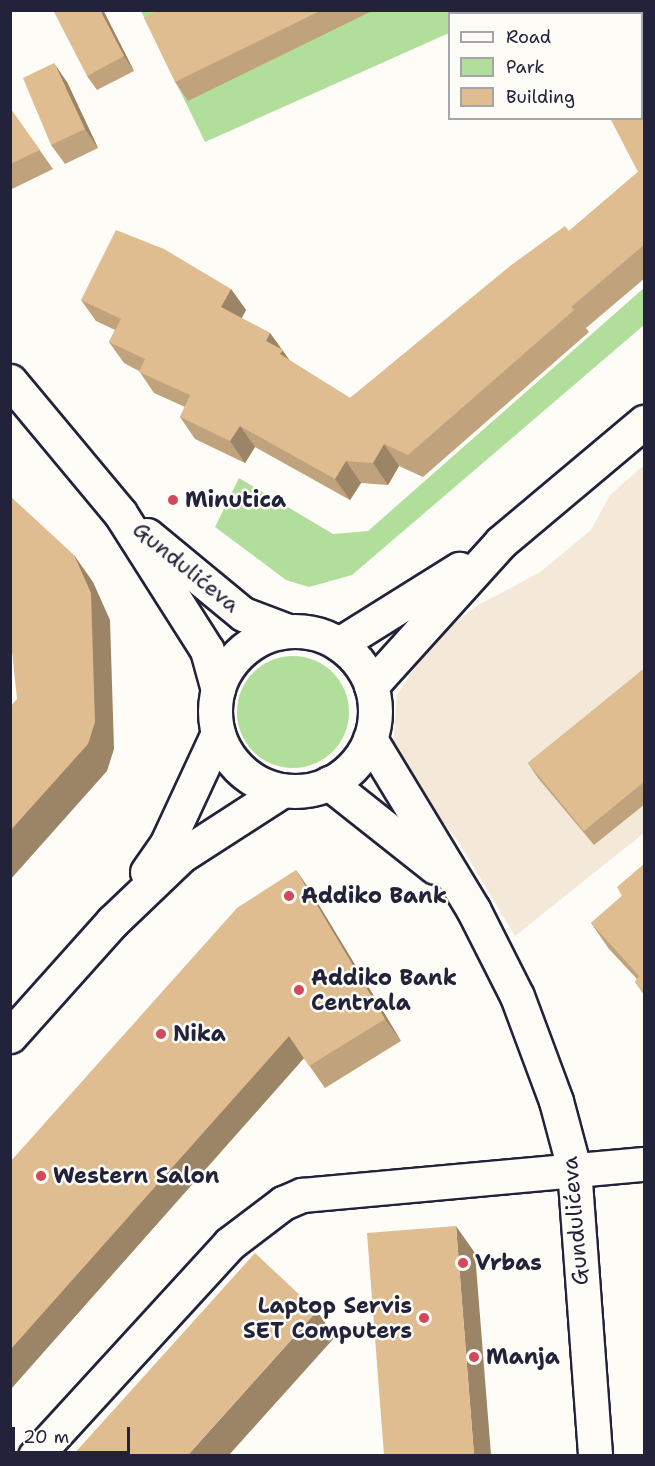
<!DOCTYPE html>
<html>
<head>
<meta charset="utf-8">
<style>
  body { margin:0 }
  #map { position:relative; width:655px; height:1466px; overflow:hidden; background:#fdfcf7; font-family:"Shantell Sans",sans-serif }
  div>[style] { position:absolute }
  [style*='--x'] { left:calc(var(--x)*1px); top:calc(var(--y)*1px); width:calc(var(--w)*1px); rotate:calc(var(--a)*1deg) }
  .built>* { inset:0; background:#f4e9d8 }
  .green>* { inset:0; background:#b2de9c }
  .round { border-radius:50% }
  .roads { filter:drop-shadow(2px 0 #22223b) drop-shadow(-2px 0 #22223b) drop-shadow(0 2px #22223b) drop-shadow(0 -2px #22223b) }
  .street>* { height:33px; margin:-16.5px; padding:0 16.5px; transform-origin:16.5px; border-radius:16.5px; background:#fdfcf7 }
  .secondary>* { height:33px; margin:-16.5px; padding:0 16.5px; transform-origin:16.5px; border-radius:16.5px; background:#fdfcf7 }
  .secondary>.ring { margin:-16.5px; padding:0; box-sizing:content-box; background:none; border:33px solid #fdfcf7; border-radius:50% }
  .wall>* { inset:0; background:#c0a37d }
  .shaded-wall>* { inset:0; background:#9c8466 }
  .building>* { inset:0; background:#dfbd91 }
  .dots>* { width:16px; height:16px; translate:-50% -50%; box-sizing:border-box; border:3px solid #fdfcf7; border-radius:50% }
  span { translate:-50% -50%; white-space:nowrap; text-align:center; line-height:1.15; -webkit-text-stroke:5px #fdfcf7; paint-order:stroke }
  .poi-label { font-size:22px; color:#22223b; font-weight:700 }
  .left { translate:0 -50%; text-align:left }
  .right { translate:-100% -50%; text-align:right }
  .street-label { font-size:22px; color:#22223b }
  .frame { position:absolute; inset:0; border:12px solid #22223b; pointer-events:none }
  .legend { position:absolute; left:448px; top:12px; width:195px; height:108px; box-sizing:border-box; background:#fdfcf7; border:2px solid #a5a5ac; margin:0; padding:8px 10px; list-style:none; font-size:18px; color:#22223b }
  .legend li { display:flex; align-items:center; gap:12px; height:30px }
  .legend b { width:30px; border:2px solid #a5a5ac }
  .scale { position:absolute; left:12px; top:1427px; width:118px; height:27px; box-sizing:border-box; border:3px solid #22223b; border-top:0; padding-left:8px; font-size:18px; line-height:21px; white-space:nowrap; color:#22223b; -webkit-text-stroke:4px #fdfcf7; paint-order:stroke }
</style>
</head>
<body>
<div id="map">
  <div class="built">
    <div style="clip-path:polygon(644px 465px,644px 833px,515px 936px,458px 841px,408px 779px,393px 746px,397px 695px,433px 639px,478px 605px,539px 573px,591px 530px,610px 495px)"></div>
  </div>
  <div class="green">
    <div style="clip-path:polygon(484px 10px,450px 14px,449px 33px,205px 142px,141px 11px)"></div>
    <div style="clip-path:polygon(644px 288px,644px 325px,352px 575px,309px 587px,286px 580px,215px 527px,239px 478px,333px 534px,368px 531px)"></div>
    <div class="round" style="left:237px;top:656px;width:112px;height:112px"></div>
  </div>
  <div class="roads">
    <div class="street">
      <div style="--x:35;--y:1456;--w:287;--a:-47.5"></div>
      <div style="--x:229;--y:1244;--w:68;--a:-37.2"></div>
      <div style="--x:283;--y:1203;--w:21;--a:-23"></div>
      <div style="--x:302;--y:1195;--w:343;--a:-5.2"></div>
    </div>
    <div class="secondary">
      <div style="--x:10;--y:381;--w:172;--a:50.2"></div>
      <div style="--x:120;--y:513;--w:162;--a:57.6"></div>
      <div style="--x:207;--y:650;--w:41;--a:74.6"></div>
      <div style="--x:147;--y:535;--w:124;--a:39.5"></div>
      <div style="--x:243;--y:614;--w:48;--a:20.7"></div>
      <div class="ring" style="left:215px;top:631px;width:127px;height:127px"></div>
      <div style="--x:339;--y:644;--w:142;--a:-32"></div>
      <div style="--x:371;--y:686;--w:194;--a:-47.9"></div>
      <div style="--x:501;--y:542;--w:187;--a:-40"></div>
      <div style="--x:370;--y:739;--w:199;--a:58.8"></div>
      <div style="--x:473;--y:909;--w:97;--a:63.2"></div>
      <div style="--x:517;--y:996;--w:112;--a:69.6"></div>
      <div style="--x:556;--y:1101;--w:69;--a:75"></div>
      <div style="--x:574;--y:1168;--w:289;--a:85.8"></div>
      <div style="--x:329;--y:783;--w:135;--a:38.4"></div>
      <div style="--x:147;--y:872;--w:35;--a:-55"></div>
      <div style="--x:167;--y:843;--w:121;--a:-65.1"></div>
      <div style="--x:10;--y:1036;--w:153;--a:-48.2"></div>
      <div style="--x:112;--y:922;--w:95;--a:-43.7"></div>
      <div style="--x:181;--y:856;--w:121;--a:-32.9"></div>
    </div>
  </div>
  <div class="wall">
    <div style="clip-path:polygon(103px 10px,134px 71px,97px 90px,87px 76px)"></div>
    <div style="clip-path:polygon(159px 10px,374px 10px,188px 101px,175px 82px)"></div>
    <div style="clip-path:polygon(642px 26px,645px 32px,645px 278px,586px 328px,589px 332px,423px 477px,399px 466px,388px 485px,361px 483px,350px 500px,255px 447px,245px 463px,195px 439px,180px 417px,185px 407px,154px 393px,139px 371px,124px 363px,109px 342px,115px 330px,96px 321px,81px 300px,231px 289px,246px 310px,241px 318px,270px 333px,290px 361px,350px 398px,569px 231px,638px 172px,642px 118px)"></div>
    <div style="clip-path:polygon(67px 82px,98px 148px,65px 164px,51px 145px)"></div>
    <div style="clip-path:polygon(10px 108px,53px 169px,10px 190px)"></div>
    <div style="clip-path:polygon(645px 668px,645px 804px,594px 845px,538px 778px,528px 763px)"></div>
    <div style="clip-path:polygon(645px 863px,645px 996px,635px 982px,637px 979px,609px 949px,591px 923px,622px 896px)"></div>
    <div style="clip-path:polygon(296px 870px,311px 892px,401px 1041px,325px 1088px,304px 1058px,10px 1390px,10px 1162px)"></div>
  </div>
  <div class="shaded-wall">
    <div style="clip-path:polygon(100px 10px,103px 10px,134px 71px,124px 56px)"></div>
    <div style="clip-path:polygon(642px 26px,645px 32px,645px 42px,642px 36px)"></div>
    <div style="clip-path:polygon(54px 63px,67px 82px,98px 148px,85px 129px)"></div>
    <div style="clip-path:polygon(231px 289px,246px 310px,236px 329px,221px 307px)"></div>
    <div style="clip-path:polygon(270px 333px,298px 372px,266px 341px)"></div>
    <div style="clip-path:polygon(240px 426px,255px 447px,245px 463px,230px 441px)"></div>
    <div style="clip-path:polygon(384px 444px,399px 466px,388px 485px,373px 463px)"></div>
    <div style="clip-path:polygon(346px 461px,361px 483px,350px 500px,335px 479px)"></div>
    <div style="clip-path:polygon(74px 555px,93px 582px,110px 620px,114px 749px,107px 771px,10px 880px,10px 831px)"></div>
    <div style="clip-path:polygon(296px 870px,311px 892px,401px 1041px,385px 1019px)"></div>
    <div style="clip-path:polygon(289px 1036px,304px 1058px,10px 1390px,10px 1350px)"></div>
    <div style="clip-path:polygon(456px 1226px,475px 1253px,491px 1455px,474px 1455px)"></div>
    <div style="clip-path:polygon(317px 1311px,335px 1337px,229px 1455px,188px 1455px)"></div>
  </div>
  <div class="building">
    <div style="clip-path:polygon(53px 10px,100px 10px,124px 56px,87px 76px)"></div>
    <div style="clip-path:polygon(159px 10px,322px 10px,175px 82px,144px 18px)"></div>
    <div style="clip-path:polygon(621px 10px,630px 10px,631px 14px,617px 14px)"></div>
    <div style="clip-path:polygon(642px 36px,645px 42px,645px 244px,571px 307px,574px 310px,408px 455px,384px 444px,373px 463px,346px 461px,335px 479px,240px 426px,230px 441px,180px 417px,190px 395px,139px 372px,145px 359px,109px 342px,121px 319px,81px 300px,116px 230px,164px 249px,231px 289px,221px 307px,270px 333px,266px 341px,283px 350px,280px 354px,350px 398px,510px 266px,565px 226px,569px 231px,638px 172px,610px 118px,642px 118px)"></div>
    <div style="clip-path:polygon(54px 63px,85px 129px,51px 145px,23px 78px)"></div>
    <div style="clip-path:polygon(10px 108px,40px 150px,10px 164px)"></div>
    <div style="clip-path:polygon(10px 496px,74px 555px,91px 593px,95px 722px,88px 744px,10px 831px,10px 707px,17px 699px,10px 632px)"></div>
    <div style="clip-path:polygon(645px 668px,645px 781px,584px 831px,528px 763px)"></div>
    <div style="clip-path:polygon(645px 863px,645px 994px,635px 982px,639px 976px,591px 923px,622px 896px,617px 887px)"></div>
    <div style="clip-path:polygon(296px 870px,385px 1019px,309px 1066px,289px 1036px,10px 1350px,10px 1162px,237px 908px)"></div>
    <div style="clip-path:polygon(456px 1226px,474px 1455px,384px 1455px,367px 1233px)"></div>
    <div style="clip-path:polygon(255px 1253px,317px 1311px,188px 1455px,73px 1455px)"></div>
  </div>
  <div class="dots">
    <div style="left:173px;top:500px;background:#d1495b"></div>
    <div style="left:289px;top:896px;background:#d1495b"></div>
    <div style="left:299px;top:990px;background:#d1495b"></div>
    <div style="left:161px;top:1034px;background:#d1495b"></div>
    <div style="left:41px;top:1176px;background:#d1495b"></div>
    <div style="left:463px;top:1263px;background:#d1495b"></div>
    <div style="left:424px;top:1318px;background:#d1495b"></div>
    <div style="left:474px;top:1357px;background:#d1495b"></div>
  </div>
  <div class="poi-label">
    <span class="left" style="left:185px;top:500px">Minutica</span>
    <span class="left" style="left:301px;top:896px">Addiko Bank</span>
    <span class="left" style="left:311px;top:990px">Addiko Bank<br>Centrala</span>
    <span class="left" style="left:173px;top:1034px">Nika</span>
    <span class="left" style="left:53px;top:1176px">Western Salon</span>
    <span class="left" style="left:475px;top:1263px">Vrbas</span>
    <span class="right" style="left:412px;top:1318px">Laptop Servis<br>SET Computers</span>
    <span class="left" style="left:486px;top:1357px">Manja</span>
  </div>
  <div class="street-label">
    <span style="left:186px;top:567px;rotate:39deg">Gundulićeva</span>
    <span style="left:575px;top:1221px;rotate:-95deg">Gundulićeva</span>
  </div>
  <div class="frame"></div>
  <ul class="legend">
  <li><b style="height:8px;background:#fdfcf7"></b>Road</li>
  <li><b style="height:16px;background:#b2de9c"></b>Park</li>
  <li><b style="height:16px;background:#dfbd91"></b>Building</li>
  </ul>
  <div class="scale">20 m</div>
</div>
</body>
</html>
